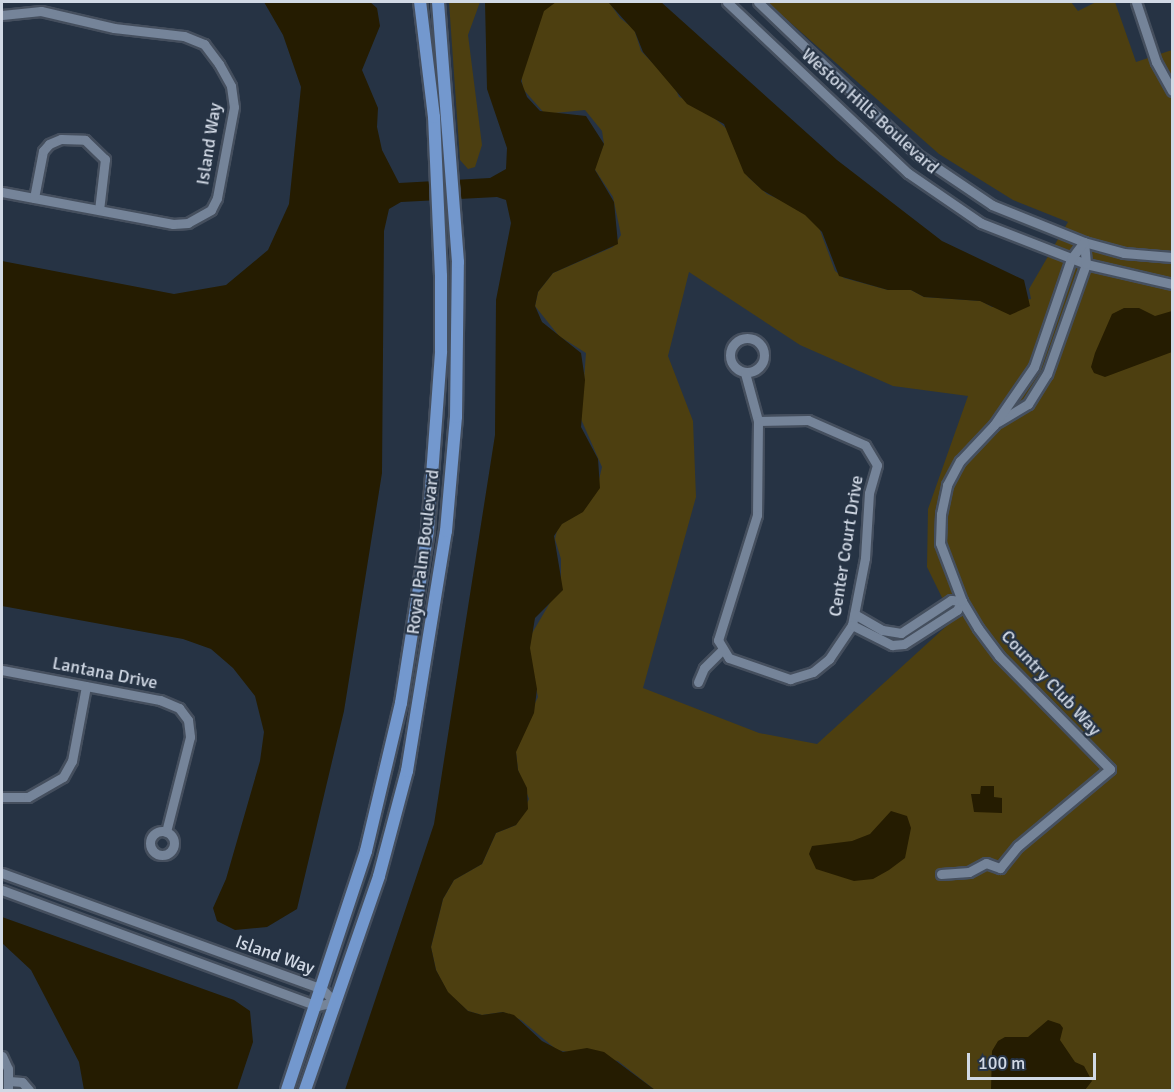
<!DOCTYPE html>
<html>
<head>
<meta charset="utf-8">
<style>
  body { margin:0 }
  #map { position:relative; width:1174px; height:1092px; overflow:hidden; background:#263344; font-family:Signika,sans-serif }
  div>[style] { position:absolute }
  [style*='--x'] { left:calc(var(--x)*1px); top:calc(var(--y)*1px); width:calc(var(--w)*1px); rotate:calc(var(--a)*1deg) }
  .green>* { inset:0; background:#4d3f10 }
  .water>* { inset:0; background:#251c01 }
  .roads { filter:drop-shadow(2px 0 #454f5e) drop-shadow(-2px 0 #454f5e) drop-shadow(0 2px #454f5e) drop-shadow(0 -2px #454f5e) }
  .minor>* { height:9px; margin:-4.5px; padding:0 4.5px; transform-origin:4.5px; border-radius:4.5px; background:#758499 }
  .minor>.ring { margin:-4.5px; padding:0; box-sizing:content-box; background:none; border:9px solid #758499; border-radius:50% }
  .major>* { height:12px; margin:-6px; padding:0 6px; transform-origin:6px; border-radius:6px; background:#7398ce }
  span { translate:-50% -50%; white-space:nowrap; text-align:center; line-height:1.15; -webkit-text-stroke:4.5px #263344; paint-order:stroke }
  .street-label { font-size:18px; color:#d1d9e5 }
  .frame { position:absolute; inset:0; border:3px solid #d1d9e5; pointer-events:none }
  .scale { position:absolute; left:967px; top:1053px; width:129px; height:27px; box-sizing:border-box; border:3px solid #d1d9e5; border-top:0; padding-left:8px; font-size:18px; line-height:21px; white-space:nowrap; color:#d1d9e5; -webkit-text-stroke:4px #263344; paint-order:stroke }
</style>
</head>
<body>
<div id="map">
  <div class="green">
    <div style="clip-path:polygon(449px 2px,480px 2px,468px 35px,482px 145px,475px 167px,468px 169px,460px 160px)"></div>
    <div style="clip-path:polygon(evenodd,549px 2px,609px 2px,620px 18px,634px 29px,641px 51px,674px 85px,679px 97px,697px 103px,728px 130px,748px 177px,767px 194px,797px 207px,818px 225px,835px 271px,844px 278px,888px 290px,911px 290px,924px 297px,981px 301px,992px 307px,1031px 299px,1029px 289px,1068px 222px,1013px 200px,939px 154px,767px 2px,1071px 2px,1078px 11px,1096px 2px,1115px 2px,1136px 62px,1172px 50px,1172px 1090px,655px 1090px,618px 1061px,557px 1050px,521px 1020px,503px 1012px,482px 1015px,468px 1011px,448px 993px,436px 970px,431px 947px,443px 899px,454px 880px,482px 864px,496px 833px,516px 825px,529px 799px,518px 770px,516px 752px,517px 739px,538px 697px,528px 650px,531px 635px,561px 584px,561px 559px,555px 539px,558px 526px,573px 517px,598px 484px,602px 467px,581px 419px,586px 353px,559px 336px,535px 306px,538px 292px,553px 273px,613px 247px,621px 235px,613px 197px,594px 168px,604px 144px,602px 131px,585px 110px,545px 114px,523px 89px,521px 73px,539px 13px,549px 2px,689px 272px,800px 345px,893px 386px,968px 396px,928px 509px,927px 567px,953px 620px,817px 744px,759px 733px,643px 688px,696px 497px,693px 421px,668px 356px,689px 272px)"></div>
  </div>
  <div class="water">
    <div style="clip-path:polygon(264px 2px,370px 2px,377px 8px,380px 26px,362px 70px,378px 108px,377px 127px,382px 150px,399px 183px,490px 178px,506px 169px,507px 148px,487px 89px,485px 2px,556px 2px,544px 11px,521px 81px,527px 97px,540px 111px,586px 116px,604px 144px,595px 170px,614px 202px,618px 244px,553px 273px,538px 292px,535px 306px,542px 322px,581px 353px,585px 380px,581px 427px,598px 459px,600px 488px,583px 512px,562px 524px,554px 536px,563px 590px,535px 618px,530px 648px,537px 689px,534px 713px,516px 752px,518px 770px,527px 788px,528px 809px,516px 825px,496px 833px,482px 864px,454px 880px,443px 899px,431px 947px,436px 970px,448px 992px,468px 1011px,482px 1015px,503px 1012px,514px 1015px,542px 1041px,563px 1052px,587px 1048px,604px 1052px,655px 1090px,345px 1090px,434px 824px,495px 435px,496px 300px,511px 223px,506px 200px,497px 197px,401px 202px,389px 209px,384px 231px,382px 473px,344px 711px,297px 909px,267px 927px,235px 930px,217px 921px,213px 908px,226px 879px,260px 761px,264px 732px,255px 696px,233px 668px,211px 649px,183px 639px,2px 606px,2px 261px,174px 294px,226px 285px,268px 250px,289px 204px,301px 87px,283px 35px)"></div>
    <div style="clip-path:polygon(608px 2px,661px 2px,837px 160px,942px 241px,1024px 280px,1030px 306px,1010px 315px,980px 301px,924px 297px,911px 290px,888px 290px,839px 276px,822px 232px,805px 215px,762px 190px,744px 173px,724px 124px,687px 104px,643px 52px,635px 32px)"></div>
    <div style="clip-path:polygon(1124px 308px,1139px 308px,1155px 316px,1172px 311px,1172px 352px,1105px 377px,1094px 373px,1091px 367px,1095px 353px,1112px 314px)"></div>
    <div style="clip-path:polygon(981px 786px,994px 786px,994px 797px,1002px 798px,1002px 813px,974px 812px,971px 794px,980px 794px)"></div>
    <div style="clip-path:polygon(891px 811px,907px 816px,911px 828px,905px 858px,889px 870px,873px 879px,854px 881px,816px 869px,809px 854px,812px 846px,852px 841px,870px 834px)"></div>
    <div style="clip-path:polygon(2px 917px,234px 1000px,250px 1011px,253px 1042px,237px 1090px,84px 1090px,79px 1062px,31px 970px,2px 943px)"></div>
    <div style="clip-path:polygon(1048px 1020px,1060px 1024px,1063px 1028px,1060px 1040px,1075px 1062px,1084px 1066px,1092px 1081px,1085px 1090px,991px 1090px,992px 1051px,998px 1041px,1005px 1037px,1028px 1037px)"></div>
  </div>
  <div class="roads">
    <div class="minor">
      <div style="--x:727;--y:2;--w:249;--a:43.4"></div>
      <div style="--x:908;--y:173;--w:88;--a:34.4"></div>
      <div style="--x:981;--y:223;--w:113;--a:21.3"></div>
      <div style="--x:1086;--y:264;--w:88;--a:13.1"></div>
      <div style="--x:758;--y:2;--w:221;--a:43.7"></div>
      <div style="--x:918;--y:155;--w:89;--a:34"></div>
      <div style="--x:992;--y:205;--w:99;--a:21.9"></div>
      <div style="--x:1084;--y:242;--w:41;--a:15.4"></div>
      <div style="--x:1124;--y:253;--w:48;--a:4.8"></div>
      <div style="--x:1136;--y:2;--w:63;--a:71.6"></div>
      <div style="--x:1156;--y:62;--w:33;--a:61"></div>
      <div style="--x:2;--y:15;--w:39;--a:-6"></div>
      <div style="--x:41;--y:11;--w:75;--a:13.1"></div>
      <div style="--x:114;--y:28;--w:70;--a:6.5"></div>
      <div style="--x:184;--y:36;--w:22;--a:22"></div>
      <div style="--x:204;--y:44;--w:25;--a:53"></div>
      <div style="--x:219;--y:64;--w:25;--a:61"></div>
      <div style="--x:231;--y:86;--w:21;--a:82"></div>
      <div style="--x:234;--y:107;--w:93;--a:100.6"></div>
      <div style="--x:217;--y:198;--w:13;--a:117"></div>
      <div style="--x:211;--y:210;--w:26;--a:151"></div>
      <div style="--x:188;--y:223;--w:15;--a:176"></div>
      <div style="--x:173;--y:224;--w:174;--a:-169.4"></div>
      <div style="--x:34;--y:198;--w:48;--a:-79.2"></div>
      <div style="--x:43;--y:151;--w:9;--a:-49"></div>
      <div style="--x:49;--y:144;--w:13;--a:-23"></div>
      <div style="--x:61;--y:139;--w:24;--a:2"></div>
      <div style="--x:85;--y:140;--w:28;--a:44"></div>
      <div style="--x:105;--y:159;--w:51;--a:96.7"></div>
      <div class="ring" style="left:730px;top:338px;width:25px;height:25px"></div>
      <div style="--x:745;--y:373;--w:50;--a:74.8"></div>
      <div style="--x:758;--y:421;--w:94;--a:90.6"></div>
      <div style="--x:757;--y:515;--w:131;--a:107.3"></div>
      <div style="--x:718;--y:640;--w:21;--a:59"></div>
      <div style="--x:729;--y:658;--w:65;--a:19"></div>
      <div style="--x:790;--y:679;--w:24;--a:-17"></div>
      <div style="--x:813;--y:672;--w:21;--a:-39"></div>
      <div style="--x:829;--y:659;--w:41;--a:-55.9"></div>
      <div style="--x:852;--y:625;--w:68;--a:-79"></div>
      <div style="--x:865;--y:558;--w:65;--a:-86.5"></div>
      <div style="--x:869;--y:493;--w:29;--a:-74"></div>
      <div style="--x:877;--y:465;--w:23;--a:-121"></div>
      <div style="--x:865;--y:445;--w:62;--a:-156.3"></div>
      <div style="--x:808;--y:420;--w:50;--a:178.9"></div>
      <div style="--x:998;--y:422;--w:35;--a:-31"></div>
      <div style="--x:1028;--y:404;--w:36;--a:-58"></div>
      <div style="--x:1047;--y:374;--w:117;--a:-70.5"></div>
      <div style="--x:1086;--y:264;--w:22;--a:-95"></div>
      <div style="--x:852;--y:625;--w:45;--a:26.6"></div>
      <div style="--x:892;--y:645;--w:12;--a:-5"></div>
      <div style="--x:904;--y:644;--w:63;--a:-32.7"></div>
      <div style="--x:957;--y:610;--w:10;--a:-61"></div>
      <div style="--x:962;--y:601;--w:11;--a:-175"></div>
      <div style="--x:951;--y:600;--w:60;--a:146.6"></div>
      <div style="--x:901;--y:633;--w:19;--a:-171"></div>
      <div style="--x:882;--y:630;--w:32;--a:-150"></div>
      <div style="--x:2;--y:670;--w:161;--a:10.8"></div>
      <div style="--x:160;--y:700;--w:21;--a:23"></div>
      <div style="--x:179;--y:708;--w:15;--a:53"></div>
      <div style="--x:188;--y:720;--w:17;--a:83"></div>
      <div style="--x:190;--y:737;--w:98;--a:104.2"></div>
      <div style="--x:698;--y:682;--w:15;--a:-67"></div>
      <div style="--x:704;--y:668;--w:25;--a:-45"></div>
      <div style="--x:2;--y:797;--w:26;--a:0"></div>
      <div style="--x:28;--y:797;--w:40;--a:-29.7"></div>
      <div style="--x:63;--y:777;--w:18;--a:-61"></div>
      <div style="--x:72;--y:761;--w:76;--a:-79.4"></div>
      <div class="ring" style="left:150px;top:831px;width:15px;height:15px"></div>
      <div style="--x:2;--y:873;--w:340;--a:19.9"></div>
      <div style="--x:322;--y:989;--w:18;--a:45"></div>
      <div style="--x:941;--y:874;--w:28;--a:-4"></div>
      <div style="--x:969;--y:872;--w:19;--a:-28"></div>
      <div style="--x:986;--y:863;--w:15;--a:20"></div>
      <div style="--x:1000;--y:868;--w:28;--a:-51"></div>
      <div style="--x:1018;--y:846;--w:120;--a:-39.9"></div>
      <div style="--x:1110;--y:769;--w:158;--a:-134.5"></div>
      <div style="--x:999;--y:656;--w:35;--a:-127"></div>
      <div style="--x:978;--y:628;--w:31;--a:-121"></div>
      <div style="--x:962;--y:601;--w:62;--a:-110.8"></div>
      <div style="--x:940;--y:543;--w:29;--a:-88"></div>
      <div style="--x:941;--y:514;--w:30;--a:-78"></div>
      <div style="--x:947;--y:485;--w:27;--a:-62"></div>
      <div style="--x:960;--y:461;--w:50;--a:-46.6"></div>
      <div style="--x:994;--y:425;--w:70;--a:-55.4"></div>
      <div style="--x:1034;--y:367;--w:114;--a:-71.1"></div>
      <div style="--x:1071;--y:259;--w:21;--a:-53"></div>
      <div style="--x:2;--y:890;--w:336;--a:20.2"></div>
      <div style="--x:317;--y:1006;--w:18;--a:-13"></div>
      <div style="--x:2;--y:1056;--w:14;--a:65"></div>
      <div style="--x:8;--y:1069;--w:21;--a:90"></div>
      <div style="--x:9;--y:1081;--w:13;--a:4"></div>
      <div style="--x:22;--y:1082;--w:11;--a:49"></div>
    </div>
    <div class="major">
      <div style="--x:287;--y:1090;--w:252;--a:-71.7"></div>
      <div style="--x:366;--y:851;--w:152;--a:-76.7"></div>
      <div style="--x:401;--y:703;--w:175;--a:-81.1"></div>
      <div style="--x:428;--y:530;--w:179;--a:-85.8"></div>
      <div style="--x:441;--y:351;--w:75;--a:-90"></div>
      <div style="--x:441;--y:276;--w:159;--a:-92.5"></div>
      <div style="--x:434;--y:117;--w:116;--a:-96.9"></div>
      <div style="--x:305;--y:1090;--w:226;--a:-70.9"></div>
      <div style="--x:379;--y:876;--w:109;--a:-75.1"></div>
      <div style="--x:407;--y:771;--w:243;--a:-80.8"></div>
      <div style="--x:446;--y:531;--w:114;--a:-85"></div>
      <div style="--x:456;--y:417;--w:155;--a:-89.3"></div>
      <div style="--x:458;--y:262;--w:261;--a:-94.4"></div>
    </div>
  </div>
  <div class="street-label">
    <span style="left:870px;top:111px;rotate:42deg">Weston Hills Boulevard</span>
    <span style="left:209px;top:144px;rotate:-81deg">Island Way</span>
    <span style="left:846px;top:546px;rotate:-81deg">Center Court Drive</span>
    <span style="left:423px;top:552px;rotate:-83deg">Royal Palm Boulevard</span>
    <span style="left:105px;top:673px;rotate:11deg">Lantana Drive</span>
    <span style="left:1051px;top:683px;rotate:47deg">Country Club Way</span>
    <span style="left:275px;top:955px;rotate:20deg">Island Way</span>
  </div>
  <div class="frame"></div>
  <div class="scale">100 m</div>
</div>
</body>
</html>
